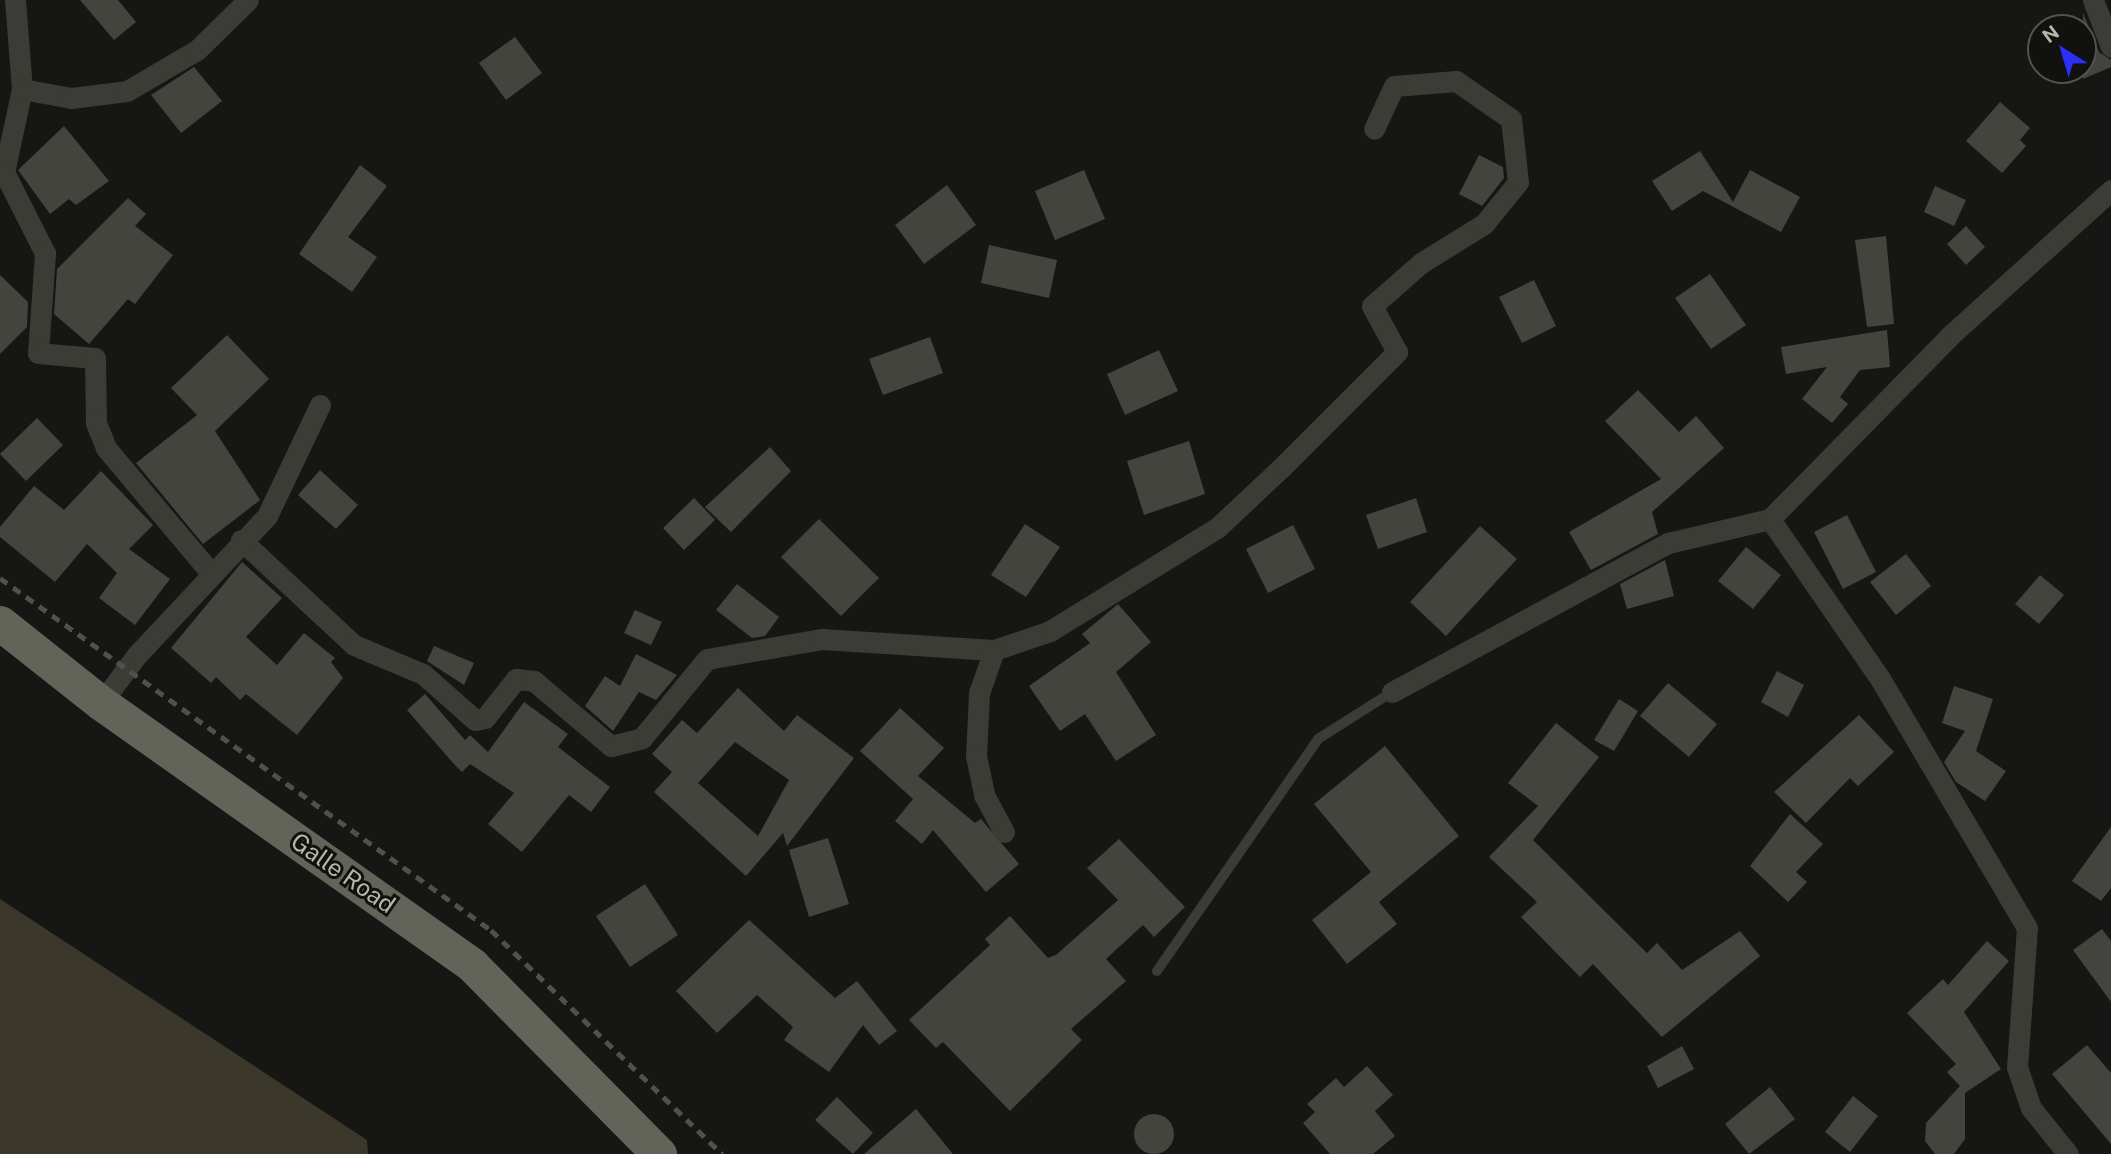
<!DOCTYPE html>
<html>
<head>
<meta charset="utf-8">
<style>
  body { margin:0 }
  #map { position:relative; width:2111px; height:1154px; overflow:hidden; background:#161615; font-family:"Public Sans",sans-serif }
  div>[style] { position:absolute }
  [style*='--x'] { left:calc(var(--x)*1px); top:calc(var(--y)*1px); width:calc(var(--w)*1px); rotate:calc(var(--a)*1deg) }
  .water>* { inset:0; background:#3b372a }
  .building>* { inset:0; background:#43443e }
  .round { border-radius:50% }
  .service>* { height:10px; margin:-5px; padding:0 5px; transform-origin:5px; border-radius:5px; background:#3b3c35 }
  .minor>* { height:21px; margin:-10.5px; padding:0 10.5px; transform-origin:10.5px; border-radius:10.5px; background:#3b3c35 }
  .trunk>* { height:35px; margin:-17.5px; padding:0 17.5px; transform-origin:17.5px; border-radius:17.5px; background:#636459 }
  .rail>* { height:5px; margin-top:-2.5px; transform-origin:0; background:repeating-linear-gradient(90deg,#505148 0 9px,transparent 0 16px) }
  span { translate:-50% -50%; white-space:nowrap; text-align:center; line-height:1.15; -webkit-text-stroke:6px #111110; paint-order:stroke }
  .street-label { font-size:24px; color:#b7b7a6 }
  .north { position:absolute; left:2027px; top:14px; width:70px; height:70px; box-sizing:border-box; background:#111110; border:2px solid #53534c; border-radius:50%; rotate:323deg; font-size:19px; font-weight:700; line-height:28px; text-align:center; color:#b7b7a6 }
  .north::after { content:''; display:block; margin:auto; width:24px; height:32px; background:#2b2ff8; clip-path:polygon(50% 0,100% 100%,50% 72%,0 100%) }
</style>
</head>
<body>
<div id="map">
  <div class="water">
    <div style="clip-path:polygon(0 899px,367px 1140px,368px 1154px,0 1154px)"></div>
  </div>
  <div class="building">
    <div style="clip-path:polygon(80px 0,118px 0,136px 22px,114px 40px)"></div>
    <div style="clip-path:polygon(2083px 13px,2099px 52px,2111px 60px,2111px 67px,2083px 79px)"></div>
    <div style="clip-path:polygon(515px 37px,542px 73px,506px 100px,479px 63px)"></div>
    <div style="clip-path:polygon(194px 67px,222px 101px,181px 133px,151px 95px)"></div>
    <div style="clip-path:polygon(2000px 102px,2030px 128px,2020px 140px,2026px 146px,2002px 173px,1966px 141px)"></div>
    <div style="clip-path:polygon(64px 126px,109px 181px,76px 205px,69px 199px,50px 214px,18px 170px)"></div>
    <div style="clip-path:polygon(1700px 151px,1733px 202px,1750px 170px,1800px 197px,1781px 232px,1703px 191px,1672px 211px,1652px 181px)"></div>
    <div style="clip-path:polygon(1479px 155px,1503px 167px,1504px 178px,1482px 206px,1459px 194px)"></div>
    <div style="clip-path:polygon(360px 165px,387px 186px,348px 237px,377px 257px,352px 292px,299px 254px)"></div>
    <div style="clip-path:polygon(1084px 170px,1105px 219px,1055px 240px,1035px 191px)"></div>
    <div style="clip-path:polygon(947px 185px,976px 225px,924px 264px,895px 225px)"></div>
    <div style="clip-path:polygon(1935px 186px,1966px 200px,1954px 226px,1924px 212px)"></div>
    <div style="clip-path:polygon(128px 198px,146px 214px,135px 226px,173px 255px,135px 304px,128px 299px,89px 344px,54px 314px,57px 269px)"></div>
    <div style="clip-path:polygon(1966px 226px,1985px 247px,1966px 265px,1947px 244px)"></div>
    <div style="clip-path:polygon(1886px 236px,1894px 324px,1867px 327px,1855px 240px)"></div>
    <div style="clip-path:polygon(989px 245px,1057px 260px,1049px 298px,981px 283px)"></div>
    <div style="clip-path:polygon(1710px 274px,1746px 325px,1711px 349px,1675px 298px)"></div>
    <div style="clip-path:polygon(0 275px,28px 302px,27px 327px,0 354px)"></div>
    <div style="clip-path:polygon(1534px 280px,1556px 326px,1522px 343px,1499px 297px)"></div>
    <div style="clip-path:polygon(1887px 330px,1890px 367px,1860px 370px,1840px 397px,1848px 404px,1832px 423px,1802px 399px,1827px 367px,1786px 374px,1781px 347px)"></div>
    <div style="clip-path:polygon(227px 335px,269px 379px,215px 431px,260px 500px,203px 544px,136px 463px,197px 415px,171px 388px)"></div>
    <div style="clip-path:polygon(930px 337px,943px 373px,883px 395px,869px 359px)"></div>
    <div style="clip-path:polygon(1159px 350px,1178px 391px,1125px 415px,1107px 374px)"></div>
    <div style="clip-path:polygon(1638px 390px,1679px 432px,1696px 416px,1724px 448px,1652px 512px,1658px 534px,1591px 570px,1569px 532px,1661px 479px,1605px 421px)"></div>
    <div style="clip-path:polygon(37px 418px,63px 445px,26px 481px,0 454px)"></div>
    <div style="clip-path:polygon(1189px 441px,1205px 494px,1144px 515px,1127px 461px)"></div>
    <div style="clip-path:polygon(770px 447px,791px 471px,731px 532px,705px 507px)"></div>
    <div style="clip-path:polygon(320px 470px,358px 505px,336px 529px,298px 495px)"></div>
    <div style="clip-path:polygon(101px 471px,153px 525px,129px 549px,170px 579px,135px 625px,99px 598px,117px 573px,87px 544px,55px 582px,0 537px,0 527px,34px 486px,64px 510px)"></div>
    <div style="clip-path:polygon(694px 498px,715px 520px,684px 550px,663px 528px)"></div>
    <div style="clip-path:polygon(1416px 498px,1427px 532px,1378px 549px,1366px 515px)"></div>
    <div style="clip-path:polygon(1847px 515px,1876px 572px,1843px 589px,1814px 532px)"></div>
    <div style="clip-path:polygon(819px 519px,879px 578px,841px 616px,781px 557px)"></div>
    <div style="clip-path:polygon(1025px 524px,1060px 547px,1026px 597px,991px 575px)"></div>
    <div style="clip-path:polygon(1293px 525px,1315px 569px,1268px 593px,1246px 549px)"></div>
    <div style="clip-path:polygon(1480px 526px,1517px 559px,1446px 636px,1410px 602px)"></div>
    <div style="clip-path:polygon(1746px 547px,1781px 575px,1753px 609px,1718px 581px)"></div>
    <div style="clip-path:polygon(1906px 554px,1931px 586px,1896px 615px,1870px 582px)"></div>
    <div style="clip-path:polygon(1665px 560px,1674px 596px,1627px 609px,1620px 584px)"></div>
    <div style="clip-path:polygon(242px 562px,282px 598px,246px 637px,277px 665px,304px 633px,335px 658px,331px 662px,343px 678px,297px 735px,246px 694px,240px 700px,216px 677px,211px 683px,171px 648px)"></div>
    <div style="clip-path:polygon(2040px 575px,2064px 595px,2039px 624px,2015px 604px)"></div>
    <div style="clip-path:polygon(737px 584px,779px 617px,765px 636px,752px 638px,716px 610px)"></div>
    <div style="clip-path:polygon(1118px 604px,1151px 642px,1116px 672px,1156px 735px,1116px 761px,1085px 714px,1060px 731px,1029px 686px,1090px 643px,1082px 634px)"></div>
    <div style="clip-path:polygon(635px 610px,662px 622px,651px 645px,624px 633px)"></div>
    <div style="clip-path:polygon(434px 646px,474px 663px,464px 685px,427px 661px)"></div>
    <div style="clip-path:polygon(636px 654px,677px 675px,656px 700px,639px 692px,613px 731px,585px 706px,605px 676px,620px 686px)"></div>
    <div style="clip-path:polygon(1777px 671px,1804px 685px,1788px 717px,1761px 702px)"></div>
    <div style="clip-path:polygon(1668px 683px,1717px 724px,1689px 757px,1640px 716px)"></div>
    <div style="clip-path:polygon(1954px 686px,1993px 699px,1976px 751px,2006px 771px,1985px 801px,1956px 782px,1944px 762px,1965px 731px,1942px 723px)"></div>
    <div style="clip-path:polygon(evenodd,738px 688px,784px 731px,797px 715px,854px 758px,787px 846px,783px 833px,746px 876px,654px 792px,672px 772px,652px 754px,682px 720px,697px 733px,738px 688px,735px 742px,789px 780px,758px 836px,698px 783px,735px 742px)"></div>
    <div style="clip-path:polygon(425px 694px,465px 740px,470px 735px,488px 752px,524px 702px,568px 734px,558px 747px,610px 787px,591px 812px,569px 795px,522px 852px,488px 824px,514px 793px,470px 764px,462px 772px,453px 763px,407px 710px)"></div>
    <div style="clip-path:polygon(1619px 699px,1638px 711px,1614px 751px,1594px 740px)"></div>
    <div style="clip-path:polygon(900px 708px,944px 748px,918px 776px,975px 823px,981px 819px,1019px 864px,986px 892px,933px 830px,922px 844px,895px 821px,913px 799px,860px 751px)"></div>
    <div style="clip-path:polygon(1859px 715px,1894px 752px,1858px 786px,1850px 778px,1806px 823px,1774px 792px)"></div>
    <div style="clip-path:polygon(1556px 723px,1599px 757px,1533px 840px,1647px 953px,1657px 943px,1682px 970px,1740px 931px,1760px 956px,1662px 1037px,1593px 964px,1580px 977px,1521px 917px,1537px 902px,1489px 857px,1538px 806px,1508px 783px)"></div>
    <div style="clip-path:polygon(1385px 746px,1459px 836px,1379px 902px,1397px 924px,1347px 964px,1312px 920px,1371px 872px,1314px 804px)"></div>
    <div style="clip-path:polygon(1790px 814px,1823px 844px,1796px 872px,1807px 882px,1788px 902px,1750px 866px)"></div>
    <div style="clip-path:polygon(2111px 827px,2111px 888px,2101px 901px,2072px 881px)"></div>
    <div style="clip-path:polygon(828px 838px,849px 904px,809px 917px,789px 850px)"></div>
    <div style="clip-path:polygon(1119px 839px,1185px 907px,1154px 937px,1143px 925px,1106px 959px,1126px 981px,1071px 1029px,1082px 1040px,1010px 1111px,943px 1042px,936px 1048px,909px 1020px,990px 945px,985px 939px,1010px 916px,1048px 958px,1056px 955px,1118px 900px,1087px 868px)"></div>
    <div style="clip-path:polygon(645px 884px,678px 935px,630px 967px,596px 916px)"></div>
    <div style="clip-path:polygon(749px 920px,835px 998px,857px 981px,897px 1031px,879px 1045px,863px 1025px,829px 1072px,784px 1040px,793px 1027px,757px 995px,717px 1033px,676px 991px)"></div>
    <div style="clip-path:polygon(2102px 929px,2111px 941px,2111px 1002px,2073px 950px)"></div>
    <div style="clip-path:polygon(1987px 941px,2009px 961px,1964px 1012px,2001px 1069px,1965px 1093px,1965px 1139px,1954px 1154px,1935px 1154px,1925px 1141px,1926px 1123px,1960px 1086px,1947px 1072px,1956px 1064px,1907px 1013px,1943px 979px,1948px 985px)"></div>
    <div style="clip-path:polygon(2087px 1045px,2111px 1073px,2111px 1144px,2052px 1074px)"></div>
    <div style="clip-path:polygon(1682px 1046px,1694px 1069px,1658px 1088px,1647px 1066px)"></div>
    <div style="clip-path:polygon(1367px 1066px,1393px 1095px,1375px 1111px,1395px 1136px,1373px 1154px,1330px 1154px,1303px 1123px,1315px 1112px,1307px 1104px,1336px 1078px,1344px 1087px)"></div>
    <div style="clip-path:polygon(1770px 1087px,1795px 1119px,1749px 1154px,1725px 1124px)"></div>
    <div style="clip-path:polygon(1853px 1096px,1878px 1116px,1850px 1152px,1825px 1132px)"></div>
    <div style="clip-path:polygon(837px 1097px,873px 1133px,853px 1154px,815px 1120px)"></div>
    <div style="clip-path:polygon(916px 1109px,953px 1154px,864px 1154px)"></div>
    <div class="round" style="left:1134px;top:1114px;width:40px;height:40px"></div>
  </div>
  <div class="service">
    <div style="--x:1157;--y:971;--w:282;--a:-55.2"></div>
    <div style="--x:1318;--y:739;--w:88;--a:-32.4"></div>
  </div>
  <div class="minor">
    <div style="--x:15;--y:0;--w:89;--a:85.5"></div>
    <div style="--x:22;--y:89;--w:85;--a:102.2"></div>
    <div style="--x:4;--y:172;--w:91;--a:63.2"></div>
    <div style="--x:45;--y:253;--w:100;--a:94"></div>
    <div style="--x:38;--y:353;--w:57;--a:5"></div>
    <div style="--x:95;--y:358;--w:65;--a:89.1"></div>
    <div style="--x:96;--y:423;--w:27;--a:68"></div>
    <div style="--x:106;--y:448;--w:162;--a:50"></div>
    <div style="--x:2093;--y:0;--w:50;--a:69"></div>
    <div style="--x:22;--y:89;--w:50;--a:10.4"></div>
    <div style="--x:71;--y:98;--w:56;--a:-7.1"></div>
    <div style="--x:127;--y:91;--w:81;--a:-30.4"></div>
    <div style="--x:197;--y:50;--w:71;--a:-44.4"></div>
    <div style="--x:241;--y:540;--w:154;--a:42.9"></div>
    <div style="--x:354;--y:645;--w:75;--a:22.8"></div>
    <div style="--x:423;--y:674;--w:69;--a:41.5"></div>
    <div style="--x:475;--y:720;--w:10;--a:-11"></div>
    <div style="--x:485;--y:718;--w:50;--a:-51.5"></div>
    <div style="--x:516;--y:679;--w:18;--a:6"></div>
    <div style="--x:534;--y:681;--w:101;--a:40.2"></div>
    <div style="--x:611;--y:746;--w:32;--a:-14"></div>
    <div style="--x:642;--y:738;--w:102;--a:-50.6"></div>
    <div style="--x:707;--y:659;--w:117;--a:-9.9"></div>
    <div style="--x:822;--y:639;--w:172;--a:3.7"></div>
    <div style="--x:994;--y:650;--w:59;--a:-18.7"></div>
    <div style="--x:1050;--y:631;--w:196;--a:-31.7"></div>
    <div style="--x:1217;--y:528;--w:89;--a:-43.2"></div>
    <div style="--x:1282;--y:467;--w:163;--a:-45"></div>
    <div style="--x:1397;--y:352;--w:52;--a:-118.5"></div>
    <div style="--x:1372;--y:306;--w:65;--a:-41.3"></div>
    <div style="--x:1421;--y:263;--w:74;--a:-31.8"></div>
    <div style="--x:1484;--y:224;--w:54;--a:-51"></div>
    <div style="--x:1518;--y:182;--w:63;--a:-96.3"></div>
    <div style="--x:1511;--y:119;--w:67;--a:-145.4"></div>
    <div style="--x:1456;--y:81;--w:62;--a:175.4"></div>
    <div style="--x:1394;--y:86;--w:47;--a:114.9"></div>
    <div style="--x:994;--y:650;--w:46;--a:109.2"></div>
    <div style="--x:979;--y:693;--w:63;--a:92.7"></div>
    <div style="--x:976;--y:756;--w:40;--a:78"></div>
    <div style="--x:984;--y:795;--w:42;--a:61.6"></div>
    <div style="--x:1392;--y:692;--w:314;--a:-28.4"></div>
    <div style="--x:1668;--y:543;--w:105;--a:-13.2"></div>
    <div style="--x:101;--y:703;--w:59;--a:-53.3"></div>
    <div style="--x:136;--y:656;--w:192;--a:-46.9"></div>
    <div style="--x:267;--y:516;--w:123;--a:-64.5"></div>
    <div style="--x:2068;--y:1154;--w:59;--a:-128.8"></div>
    <div style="--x:2031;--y:1108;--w:43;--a:-108.9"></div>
    <div style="--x:2017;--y:1067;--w:139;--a:-85.9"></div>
    <div style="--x:2027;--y:928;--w:288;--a:-120.5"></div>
    <div style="--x:1881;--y:680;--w:196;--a:-124.6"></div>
    <div style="--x:1770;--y:519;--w:262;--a:-45.5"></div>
    <div style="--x:1954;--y:332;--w:212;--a:-42.1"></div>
  </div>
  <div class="trunk">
    <div style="--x:0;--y:623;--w:129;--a:38.4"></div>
    <div style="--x:101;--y:703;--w:454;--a:35.2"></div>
    <div style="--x:472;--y:965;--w:266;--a:45.3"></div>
  </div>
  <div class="rail">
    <div style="--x:0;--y:578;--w:604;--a:35.64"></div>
    <div style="--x:491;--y:930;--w:322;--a:44.1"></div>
  </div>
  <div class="street-label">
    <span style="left:343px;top:873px;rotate:35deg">Galle Road</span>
  </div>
  <div class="north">N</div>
</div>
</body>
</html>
